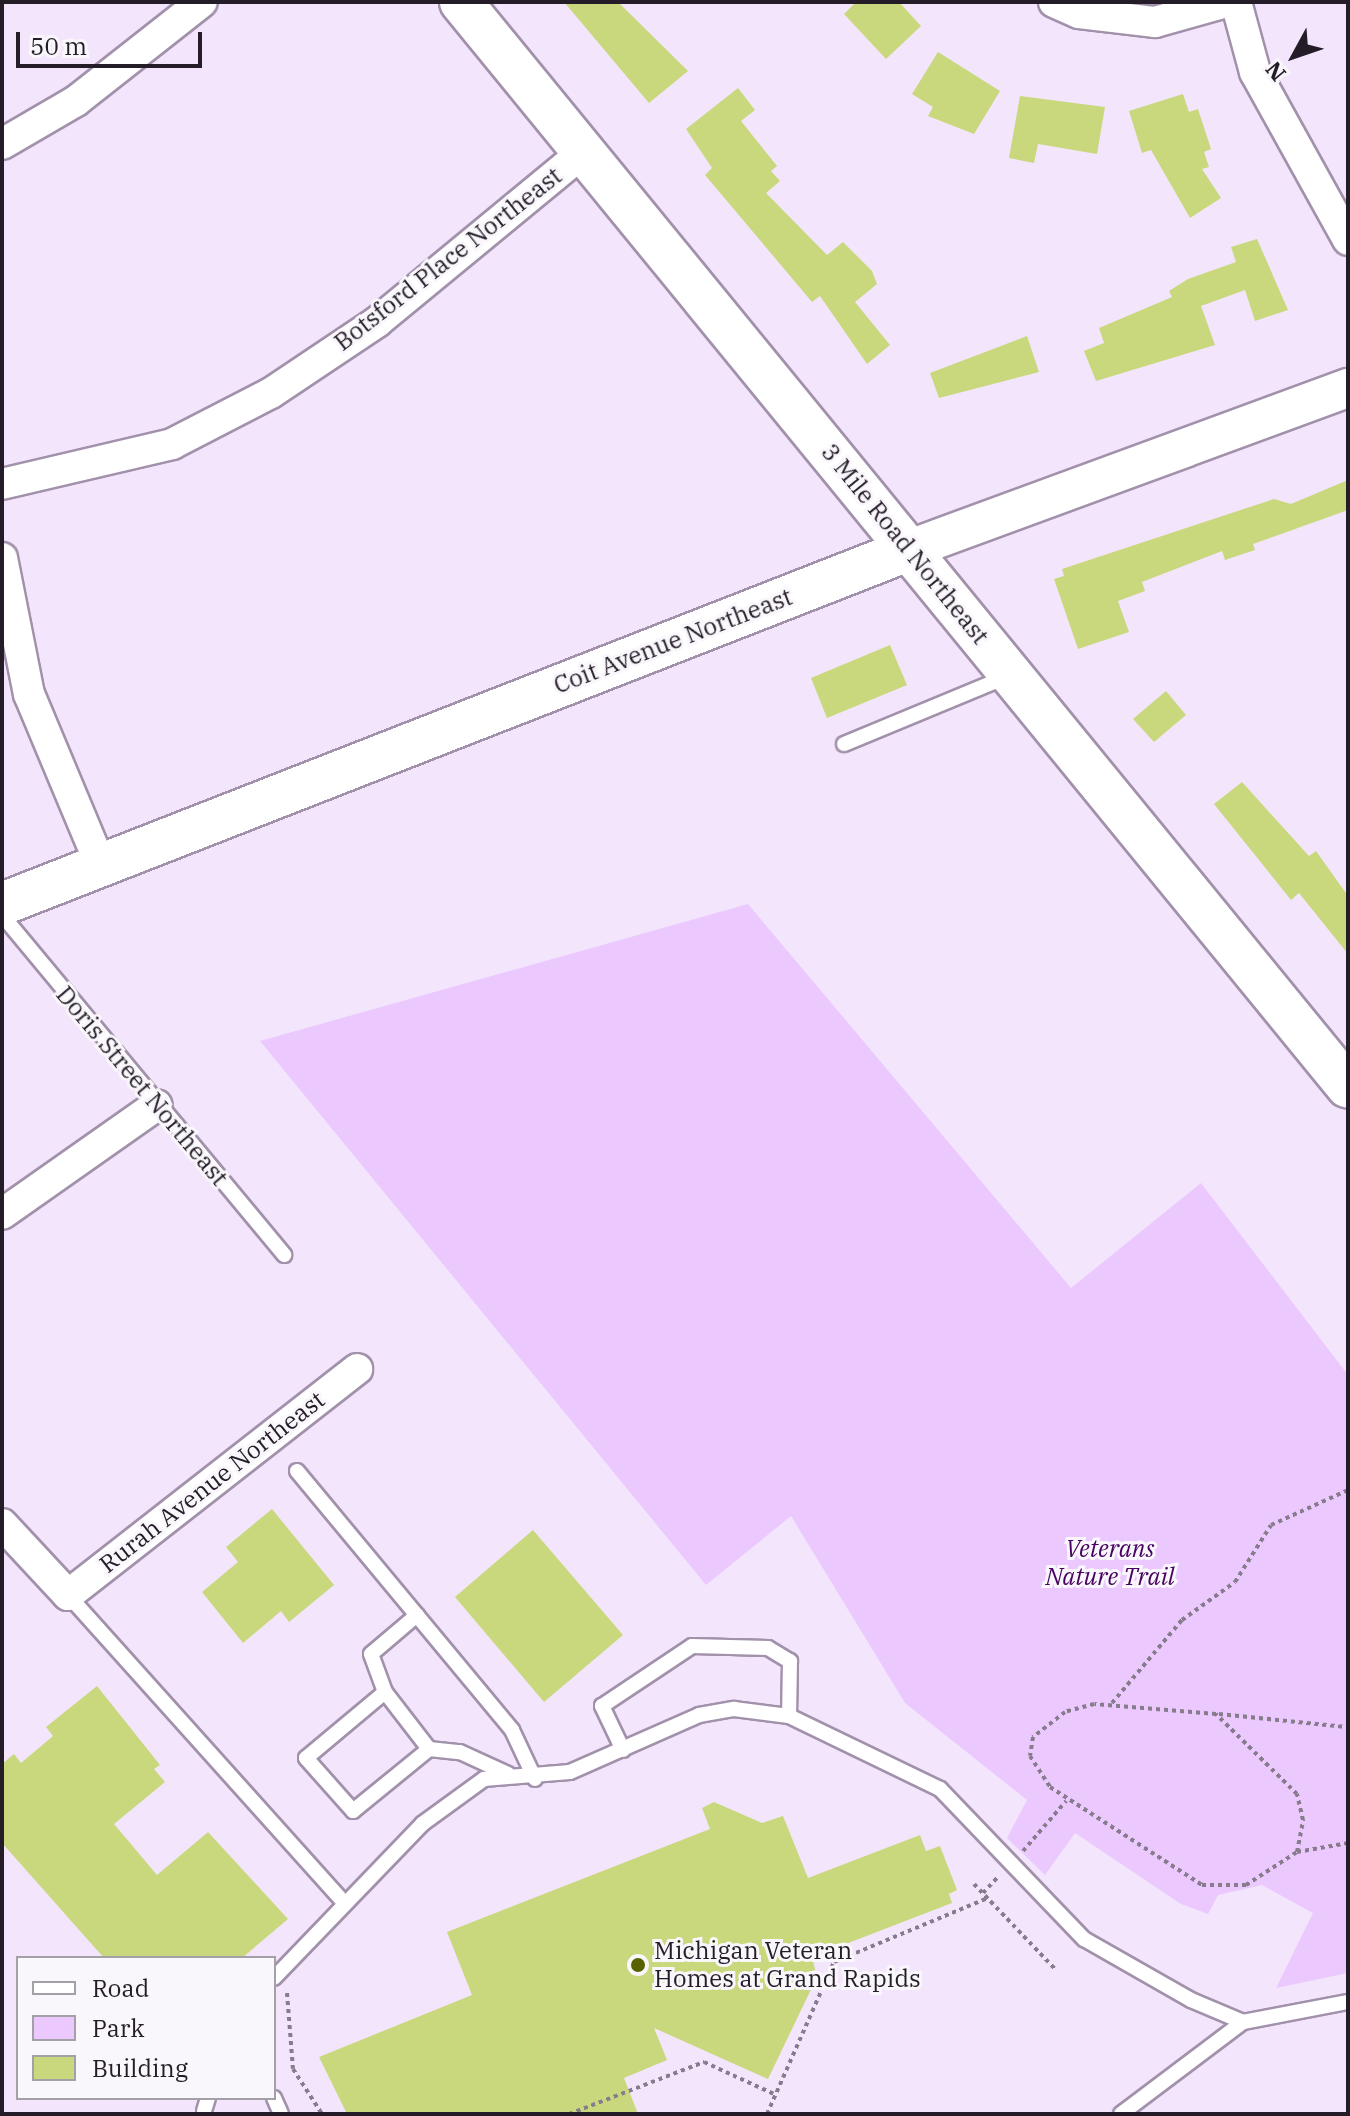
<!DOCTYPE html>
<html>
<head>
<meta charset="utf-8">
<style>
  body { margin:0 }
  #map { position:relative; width:1350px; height:2116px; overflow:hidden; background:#f3e5fb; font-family:"IBM Plex Serif",serif }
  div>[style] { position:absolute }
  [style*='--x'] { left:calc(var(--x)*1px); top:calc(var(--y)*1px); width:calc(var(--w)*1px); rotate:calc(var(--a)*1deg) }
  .green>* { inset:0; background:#ebc9ff }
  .building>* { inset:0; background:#c9d87d }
  .path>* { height:4px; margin-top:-2px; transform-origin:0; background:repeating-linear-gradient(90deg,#877c8c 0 4px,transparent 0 8px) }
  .roads { filter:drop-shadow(2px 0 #a291ab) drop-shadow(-2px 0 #a291ab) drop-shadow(0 2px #a291ab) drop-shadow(0 -2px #a291ab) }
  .service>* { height:14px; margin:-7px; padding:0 7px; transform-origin:7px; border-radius:7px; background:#fff }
  .minor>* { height:30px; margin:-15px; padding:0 15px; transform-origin:15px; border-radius:15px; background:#fff }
  .tertiary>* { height:38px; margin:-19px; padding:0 19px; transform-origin:19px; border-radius:19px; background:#fff }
  .secondary>* { height:42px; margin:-21px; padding:0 21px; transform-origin:21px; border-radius:21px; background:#fff }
  .dots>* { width:22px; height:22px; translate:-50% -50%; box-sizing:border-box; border:4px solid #faf7fc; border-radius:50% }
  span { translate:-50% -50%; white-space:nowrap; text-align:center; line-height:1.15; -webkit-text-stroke:6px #faf7fc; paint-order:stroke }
  .street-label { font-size:24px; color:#241d27 }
  .park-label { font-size:24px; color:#470360; font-style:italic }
  .poi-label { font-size:24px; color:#241d27 }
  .left { translate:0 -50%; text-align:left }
  .frame { position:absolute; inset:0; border:4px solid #241d27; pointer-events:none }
  .legend { position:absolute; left:16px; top:1956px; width:260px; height:144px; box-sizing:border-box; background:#faf7fc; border:2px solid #a4a0a7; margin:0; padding:10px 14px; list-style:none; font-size:24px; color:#241d27 }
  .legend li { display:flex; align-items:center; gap:16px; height:40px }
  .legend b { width:40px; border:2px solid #a4a0a7 }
  .north { position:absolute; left:1254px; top:16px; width:80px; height:80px; -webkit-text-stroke:6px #faf7fc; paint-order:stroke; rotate:230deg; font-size:22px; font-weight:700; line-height:32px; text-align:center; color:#241d27 }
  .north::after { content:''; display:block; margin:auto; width:28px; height:36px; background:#241d27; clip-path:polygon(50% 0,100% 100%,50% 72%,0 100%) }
  .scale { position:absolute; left:16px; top:32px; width:186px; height:36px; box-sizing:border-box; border:4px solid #241d27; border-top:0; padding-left:10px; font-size:24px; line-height:28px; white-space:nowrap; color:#241d27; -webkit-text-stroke:6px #faf7fc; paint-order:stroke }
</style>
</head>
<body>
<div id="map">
  <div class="green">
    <div style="clip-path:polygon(748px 904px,1071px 1288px,1201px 1183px,1348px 1375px,1348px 1973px,1276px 1988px,1313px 1913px,1262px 1885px,1218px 1895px,1208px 1914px,1181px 1904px,1075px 1833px,1045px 1875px,1007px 1838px,1027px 1800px,905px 1703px,791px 1516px,706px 1585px,260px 1041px)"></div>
  </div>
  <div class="building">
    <div style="clip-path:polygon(564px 2px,618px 2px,688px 71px,649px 103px)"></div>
    <div style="clip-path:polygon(856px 2px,899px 2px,921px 26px,886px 59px,844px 14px)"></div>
    <div style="clip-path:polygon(938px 52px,1000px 91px,974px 134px,928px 116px,933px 107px,912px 94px)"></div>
    <div style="clip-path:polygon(738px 88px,755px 110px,741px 121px,777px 166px,771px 171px,780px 181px,766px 193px,827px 255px,843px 242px,872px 271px,877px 284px,855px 302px,890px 345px,867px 364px,820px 296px,812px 302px,705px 175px,712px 168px,686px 129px)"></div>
    <div style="clip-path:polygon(1183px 94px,1189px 112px,1198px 109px,1211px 149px,1204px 152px,1209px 167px,1202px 169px,1221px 198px,1190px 218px,1151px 150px,1142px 153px,1129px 111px)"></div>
    <div style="clip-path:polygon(1020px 96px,1105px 107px,1097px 154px,1038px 144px,1034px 163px,1009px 158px)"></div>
    <div style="clip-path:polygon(1257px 239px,1288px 310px,1255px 321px,1245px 290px,1201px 306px,1215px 345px,1096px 381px,1084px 351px,1104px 343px,1099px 328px,1172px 297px,1169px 291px,1188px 279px,1236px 262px,1231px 247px)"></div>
    <div style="clip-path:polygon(1027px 336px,1039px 372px,939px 398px,930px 373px)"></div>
    <div style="clip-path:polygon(1348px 480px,1348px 510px,1253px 544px,1255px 550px,1225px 560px,1222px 551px,1142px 582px,1145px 591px,1118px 601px,1129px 632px,1078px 649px,1054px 579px,1064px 576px,1062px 569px,1274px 499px,1291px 504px)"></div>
    <div style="clip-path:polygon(890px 645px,907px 685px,827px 718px,811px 678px)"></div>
    <div style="clip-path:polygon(1166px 691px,1186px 715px,1154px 742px,1133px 719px)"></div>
    <div style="clip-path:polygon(1242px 782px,1309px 856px,1316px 851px,1348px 896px,1348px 954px,1299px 893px,1291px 900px,1214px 804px)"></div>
    <div style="clip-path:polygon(272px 1509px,334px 1585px,289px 1622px,281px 1611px,243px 1643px,202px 1592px,238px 1562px,226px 1547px)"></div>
    <div style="clip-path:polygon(533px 1530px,623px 1635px,544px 1702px,455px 1597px)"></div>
    <div style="clip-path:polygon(97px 1686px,160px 1765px,154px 1769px,165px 1782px,114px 1824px,157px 1875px,208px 1832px,288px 1919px,242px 1958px,104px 1958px,2px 1843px,2px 1764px,14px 1754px,21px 1763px,53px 1736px,46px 1727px)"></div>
    <div style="clip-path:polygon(714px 1802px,762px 1823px,783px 1816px,808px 1878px,920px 1835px,926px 1851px,940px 1846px,957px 1890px,949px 1894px,952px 1903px,812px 1957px,817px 1977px,768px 2079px,654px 2028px,667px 2060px,624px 2078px,638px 2114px,347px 2114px,319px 2057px,472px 1995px,447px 1932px,710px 1829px,702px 1808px)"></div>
  </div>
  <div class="path">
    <div style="--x:1112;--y:1703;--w:109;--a:-49.9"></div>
    <div style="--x:1182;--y:1620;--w:65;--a:-35.6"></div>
    <div style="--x:1235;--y:1582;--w:67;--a:-57.7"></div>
    <div style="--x:1271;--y:1525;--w:85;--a:-24.4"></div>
    <div style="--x:1219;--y:1714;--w:130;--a:5.8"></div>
    <div style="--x:1023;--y:1851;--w:66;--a:-49.3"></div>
    <div style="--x:1297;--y:1852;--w:33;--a:-79"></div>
    <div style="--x:1303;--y:1820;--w:27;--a:-103"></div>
    <div style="--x:1297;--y:1794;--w:114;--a:-135.4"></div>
    <div style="--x:1216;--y:1714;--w:122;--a:-175.3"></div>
    <div style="--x:1094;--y:1704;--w:30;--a:165"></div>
    <div style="--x:1065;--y:1712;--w:41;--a:142"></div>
    <div style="--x:1033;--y:1737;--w:19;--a:99"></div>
    <div style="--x:1030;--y:1756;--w:37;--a:57"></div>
    <div style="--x:1050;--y:1787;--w:181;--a:32.8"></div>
    <div style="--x:1202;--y:1885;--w:44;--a:0"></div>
    <div style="--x:1246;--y:1885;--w:61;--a:-32.9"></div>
    <div style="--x:1297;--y:1852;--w:52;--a:-10"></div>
    <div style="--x:974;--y:1884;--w:117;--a:46.4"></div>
    <div style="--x:983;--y:1893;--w:22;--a:-47"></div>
    <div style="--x:287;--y:1993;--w:76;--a:85.5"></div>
    <div style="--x:293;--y:2069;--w:54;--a:57.2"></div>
    <div style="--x:569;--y:2114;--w:145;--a:-21.1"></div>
    <div style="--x:704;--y:2062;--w:79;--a:24.6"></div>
    <div style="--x:767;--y:2114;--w:166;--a:-66.2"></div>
    <div style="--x:834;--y:1962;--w:167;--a:-22.6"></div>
  </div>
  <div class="roads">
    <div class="service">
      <div style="--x:844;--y:744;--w:178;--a:-22.5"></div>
      <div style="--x:2;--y:915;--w:442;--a:50.3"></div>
      <div style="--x:297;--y:1471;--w:337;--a:50.3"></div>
      <div style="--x:512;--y:1730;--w:54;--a:64.9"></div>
      <div style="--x:68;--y:1595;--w:414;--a:48.1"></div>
      <div style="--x:417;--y:1615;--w:60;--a:139.7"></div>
      <div style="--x:371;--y:1654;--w:40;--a:69.8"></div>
      <div style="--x:385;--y:1692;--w:72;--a:52.3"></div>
      <div style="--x:385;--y:1692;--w:103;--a:140.1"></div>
      <div style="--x:306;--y:1758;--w:71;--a:48.4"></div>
      <div style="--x:353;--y:1811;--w:98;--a:-39.2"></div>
      <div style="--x:429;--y:1749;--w:31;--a:6"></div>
      <div style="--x:460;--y:1752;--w:53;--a:24.6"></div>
      <div style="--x:623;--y:1750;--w:49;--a:-115.5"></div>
      <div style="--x:602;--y:1706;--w:108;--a:-33.7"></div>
      <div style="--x:692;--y:1646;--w:76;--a:1.5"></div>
      <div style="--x:768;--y:1648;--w:26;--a:31"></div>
      <div style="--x:790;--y:1661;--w:55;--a:91"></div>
      <div style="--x:274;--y:1978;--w:214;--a:-46.1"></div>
      <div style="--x:422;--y:1824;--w:77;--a:-36"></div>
      <div style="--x:484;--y:1779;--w:86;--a:-4.7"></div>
      <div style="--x:570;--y:1772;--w:141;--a:-23.8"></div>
      <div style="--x:699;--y:1715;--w:36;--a:-10"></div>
      <div style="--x:734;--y:1709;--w:55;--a:7.3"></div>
      <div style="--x:789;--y:1716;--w:168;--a:25.8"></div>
      <div style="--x:940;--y:1789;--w:208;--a:46.2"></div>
      <div style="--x:1084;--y:1939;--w:123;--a:29.7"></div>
      <div style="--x:1191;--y:2000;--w:56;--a:22.9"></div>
      <div style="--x:1243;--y:2022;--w:107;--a:-10.8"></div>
      <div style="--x:274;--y:2098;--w:17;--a:66"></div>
      <div style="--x:204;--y:2111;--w:14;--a:-73"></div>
      <div style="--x:1121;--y:2114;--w:153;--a:-37"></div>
    </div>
    <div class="minor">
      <div style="--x:1054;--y:2;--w:27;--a:24"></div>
      <div style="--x:1079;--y:13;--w:77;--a:6.8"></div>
      <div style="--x:1155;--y:22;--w:74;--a:-15.7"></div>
      <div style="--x:1236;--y:2;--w:73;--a:74.8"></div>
      <div style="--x:1255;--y:72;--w:192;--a:61"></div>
      <div style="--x:2;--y:144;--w:86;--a:-30.2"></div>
      <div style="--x:76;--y:101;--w:160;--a:-38.2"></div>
      <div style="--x:2;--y:484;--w:175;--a:-13.2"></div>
      <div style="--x:172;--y:444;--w:111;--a:-27.3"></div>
      <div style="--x:271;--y:393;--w:128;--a:-33.8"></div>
      <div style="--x:377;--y:322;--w:267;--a:-39.5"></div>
      <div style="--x:2;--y:558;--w:139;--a:78.8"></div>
      <div style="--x:29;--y:694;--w:184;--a:67.3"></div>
      <div style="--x:2;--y:1214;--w:189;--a:-35.1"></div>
      <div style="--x:2;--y:1524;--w:97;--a:47.1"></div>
      <div style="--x:68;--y:1595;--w:367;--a:-38"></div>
    </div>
    <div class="tertiary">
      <div style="--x:910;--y:549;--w:467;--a:-20.2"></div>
    </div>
    <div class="secondary">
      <div style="--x:461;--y:2;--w:1401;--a:50.73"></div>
      <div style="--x:2;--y:904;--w:975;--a:-21.35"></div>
    </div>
  </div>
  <div class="dots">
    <div style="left:638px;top:1965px;background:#586200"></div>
  </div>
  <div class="street-label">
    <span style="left:448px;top:259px;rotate:-38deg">Botsford Place Northeast</span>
    <span style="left:905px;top:544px;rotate:51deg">3 Mile Road Northeast</span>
    <span style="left:673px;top:641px;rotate:-21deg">Coit Avenue Northeast</span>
    <span style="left:142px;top:1086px;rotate:50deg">Doris Street Northeast</span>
    <span style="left:212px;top:1482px;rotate:-38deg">Rurah Avenue Northeast</span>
  </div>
  <div class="park-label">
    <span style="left:1110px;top:1563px">Veterans<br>Nature Trail</span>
  </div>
  <div class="poi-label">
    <span class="left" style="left:654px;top:1965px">Michigan Veteran<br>Homes at Grand Rapids</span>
  </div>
  <div class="frame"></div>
  <ul class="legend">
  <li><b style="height:10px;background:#fff"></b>Road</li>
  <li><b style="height:22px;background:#ebc9ff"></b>Park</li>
  <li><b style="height:22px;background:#c9d87d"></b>Building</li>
  </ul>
  <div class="north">N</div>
  <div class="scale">50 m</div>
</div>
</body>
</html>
